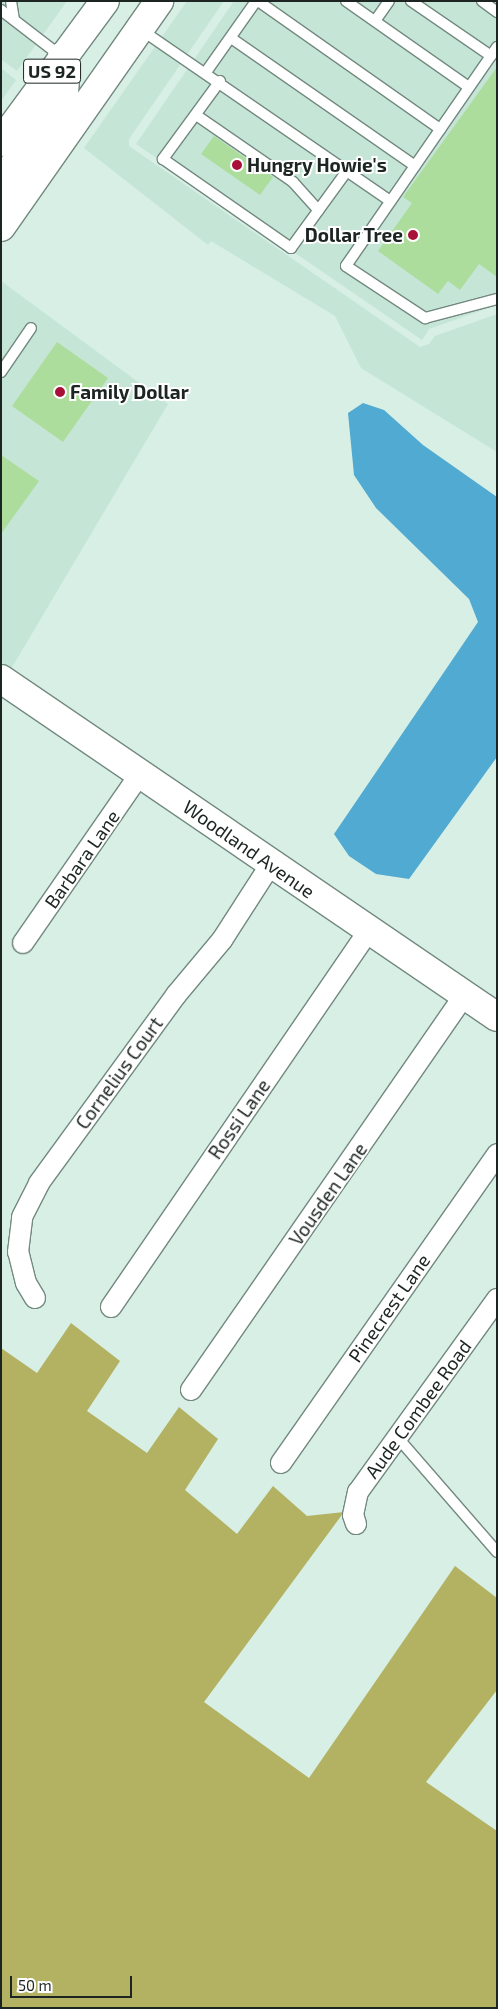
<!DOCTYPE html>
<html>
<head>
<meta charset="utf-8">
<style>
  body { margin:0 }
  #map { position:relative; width:498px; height:2009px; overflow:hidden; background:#d7efe5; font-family:"Exo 2",sans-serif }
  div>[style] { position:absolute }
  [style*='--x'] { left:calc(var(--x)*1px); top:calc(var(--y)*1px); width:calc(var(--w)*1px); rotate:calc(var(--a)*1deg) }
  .built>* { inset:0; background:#c5e5d7 }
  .forest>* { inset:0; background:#b3b162 }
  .water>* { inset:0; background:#51aad1 }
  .building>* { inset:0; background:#addd9c }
  .roads { filter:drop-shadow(1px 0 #738980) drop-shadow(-1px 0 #738980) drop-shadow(0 1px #738980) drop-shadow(0 -1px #738980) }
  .lane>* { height:10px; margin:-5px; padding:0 5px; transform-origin:5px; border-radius:5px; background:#fff }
  .street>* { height:20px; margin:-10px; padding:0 10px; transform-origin:10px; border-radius:10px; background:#fff }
  .secondary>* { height:28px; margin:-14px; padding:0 14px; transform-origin:14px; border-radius:14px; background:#fff }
  .primary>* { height:28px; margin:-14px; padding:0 14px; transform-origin:14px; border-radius:14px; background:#fff }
  .dots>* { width:14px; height:14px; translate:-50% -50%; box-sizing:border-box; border:2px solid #fff; border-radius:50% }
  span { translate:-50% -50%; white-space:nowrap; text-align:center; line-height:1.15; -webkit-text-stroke:4px #fff; paint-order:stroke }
  .shield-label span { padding:1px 4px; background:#fff; border:1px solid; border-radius:4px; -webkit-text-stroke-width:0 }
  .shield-label { font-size:18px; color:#1c2521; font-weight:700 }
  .poi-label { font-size:19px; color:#1c2521; font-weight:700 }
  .left { translate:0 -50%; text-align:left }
  .right { translate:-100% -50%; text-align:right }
  .street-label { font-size:19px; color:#1c2521 }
  .frame { position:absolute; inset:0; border:2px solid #1c2521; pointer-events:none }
  .scale { position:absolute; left:10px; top:1976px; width:122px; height:22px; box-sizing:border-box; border:2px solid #1c2521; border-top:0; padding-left:6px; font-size:15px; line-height:18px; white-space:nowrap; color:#1c2521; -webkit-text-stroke:4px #fff; paint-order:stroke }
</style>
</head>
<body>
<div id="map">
  <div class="built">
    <div style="clip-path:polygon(1px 1px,67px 1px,17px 71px,1px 59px)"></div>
    <div style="clip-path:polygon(187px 1px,224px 1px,129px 139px,129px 146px,420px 347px,429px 344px,435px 336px,497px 314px,497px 452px,361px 368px,335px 316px,211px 241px,208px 245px,84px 148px)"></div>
    <div style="clip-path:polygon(234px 1px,497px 1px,497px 305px,429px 329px,422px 340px,136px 144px)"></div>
    <div style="clip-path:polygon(1px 68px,16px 80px,1px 101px)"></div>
    <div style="clip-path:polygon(1px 281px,168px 404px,11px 669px,1px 662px)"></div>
  </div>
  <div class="forest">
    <div style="clip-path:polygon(71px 1323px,120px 1361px,87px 1411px,147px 1453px,179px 1407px,218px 1439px,185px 1490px,237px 1534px,273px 1486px,307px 1516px,344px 1512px,204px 1702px,309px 1778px,455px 1566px,497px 1598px,497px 1690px,426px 1782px,497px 1831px,497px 2008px,1px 2008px,1px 1348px,37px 1373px)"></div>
  </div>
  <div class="water">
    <div style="clip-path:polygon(363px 403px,384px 410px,423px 445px,497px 497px,497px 757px,409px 879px,376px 874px,349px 856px,334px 834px,478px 622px,469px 599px,376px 508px,354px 475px,348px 413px)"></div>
  </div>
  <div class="building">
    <div style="clip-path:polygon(497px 67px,497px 277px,479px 264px,460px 290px,448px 281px,438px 294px,378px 251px,412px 203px,403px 197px)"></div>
    <div style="clip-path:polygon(214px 136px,273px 177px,260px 195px,201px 154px)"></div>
    <div style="clip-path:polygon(57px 342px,108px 378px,63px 442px,12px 406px)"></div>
    <div style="clip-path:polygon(1px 455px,39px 481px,1px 534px)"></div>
  </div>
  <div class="roads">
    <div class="lane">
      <div style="--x:11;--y:1;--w:19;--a:81"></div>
      <div style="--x:258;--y:1;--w:223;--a:35.1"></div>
      <div style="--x:346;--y:1;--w:150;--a:35"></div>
      <div style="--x:411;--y:1;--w:97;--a:34.5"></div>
      <div style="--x:482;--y:1;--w:19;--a:36"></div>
      <div style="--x:1;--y:10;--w:77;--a:37.6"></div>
      <div style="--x:375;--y:21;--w:24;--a:-55"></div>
      <div style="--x:140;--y:29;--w:303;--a:34.5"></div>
      <div style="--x:231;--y:38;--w:224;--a:34.8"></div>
      <div style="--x:497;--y:47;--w:266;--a:124.6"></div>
      <div style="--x:346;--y:266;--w:95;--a:33.4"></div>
      <div style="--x:425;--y:318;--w:74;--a:-14.8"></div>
      <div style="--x:206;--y:72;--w:87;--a:-54.8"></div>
      <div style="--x:220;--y:81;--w:97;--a:126.2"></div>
      <div style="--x:163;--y:159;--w:156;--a:34.8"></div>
      <div style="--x:291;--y:248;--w:95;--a:-54"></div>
      <div style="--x:196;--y:115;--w:118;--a:34.6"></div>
      <div style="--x:293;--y:182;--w:38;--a:48"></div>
      <div style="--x:1;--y:372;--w:53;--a:-55.7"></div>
      <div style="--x:398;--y:1438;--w:151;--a:49"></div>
    </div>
    <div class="street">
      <div style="--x:23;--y:943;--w:206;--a:-55.3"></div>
      <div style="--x:35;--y:1298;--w:17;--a:-121"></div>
      <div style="--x:26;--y:1283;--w:32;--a:-104"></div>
      <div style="--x:18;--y:1252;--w:35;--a:-83"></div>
      <div style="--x:22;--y:1217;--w:38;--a:-63"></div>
      <div style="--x:39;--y:1183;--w:233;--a:-53.9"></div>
      <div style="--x:176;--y:995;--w:72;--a:-50.1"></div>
      <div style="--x:222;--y:940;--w:90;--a:-57.2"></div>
      <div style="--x:111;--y:1307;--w:455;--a:-55.6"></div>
      <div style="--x:191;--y:1390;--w:478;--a:-55.3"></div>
      <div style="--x:281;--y:1463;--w:377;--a:-55"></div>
      <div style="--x:356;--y:1524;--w:9;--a:-108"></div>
      <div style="--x:353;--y:1515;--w:24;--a:-78"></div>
      <div style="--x:358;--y:1492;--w:238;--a:-54.2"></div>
    </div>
    <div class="secondary">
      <div style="--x:1;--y:679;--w:600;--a:34.27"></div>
    </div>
    <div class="primary">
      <div style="--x:1;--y:142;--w:175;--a:-53.6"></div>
      <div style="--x:1;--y:207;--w:44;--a:-72.8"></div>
      <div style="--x:14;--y:165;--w:88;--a:-55.6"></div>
      <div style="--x:64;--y:92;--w:23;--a:-85"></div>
      <div style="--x:66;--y:69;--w:13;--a:-108"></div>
      <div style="--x:1;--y:227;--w:276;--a:-55"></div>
    </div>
  </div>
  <div class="dots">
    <div style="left:237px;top:165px;background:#a81037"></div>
    <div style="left:413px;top:235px;background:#a81037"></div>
    <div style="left:60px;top:392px;background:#a81037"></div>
  </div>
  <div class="shield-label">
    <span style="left:52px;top:71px">US 92</span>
  </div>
  <div class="poi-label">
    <span class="left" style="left:247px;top:165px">Hungry Howie's</span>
    <span class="right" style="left:403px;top:235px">Dollar Tree</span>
    <span class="left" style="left:70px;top:392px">Family Dollar</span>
  </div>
  <div class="street-label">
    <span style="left:249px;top:849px;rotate:35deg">Woodland Avenue</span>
    <span style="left:82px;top:859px;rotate:-55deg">Barbara Lane</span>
    <span style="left:119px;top:1073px;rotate:-54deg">Cornelius Court</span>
    <span style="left:239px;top:1119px;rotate:-55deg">Rossi Lane</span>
    <span style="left:328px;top:1194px;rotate:-55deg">Vousden Lane</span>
    <span style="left:389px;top:1308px;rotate:-55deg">Pinecrest Lane</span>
    <span style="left:418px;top:1409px;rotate:-54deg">Aude Combee Road</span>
  </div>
  <div class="frame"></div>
  <div class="scale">50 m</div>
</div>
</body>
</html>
